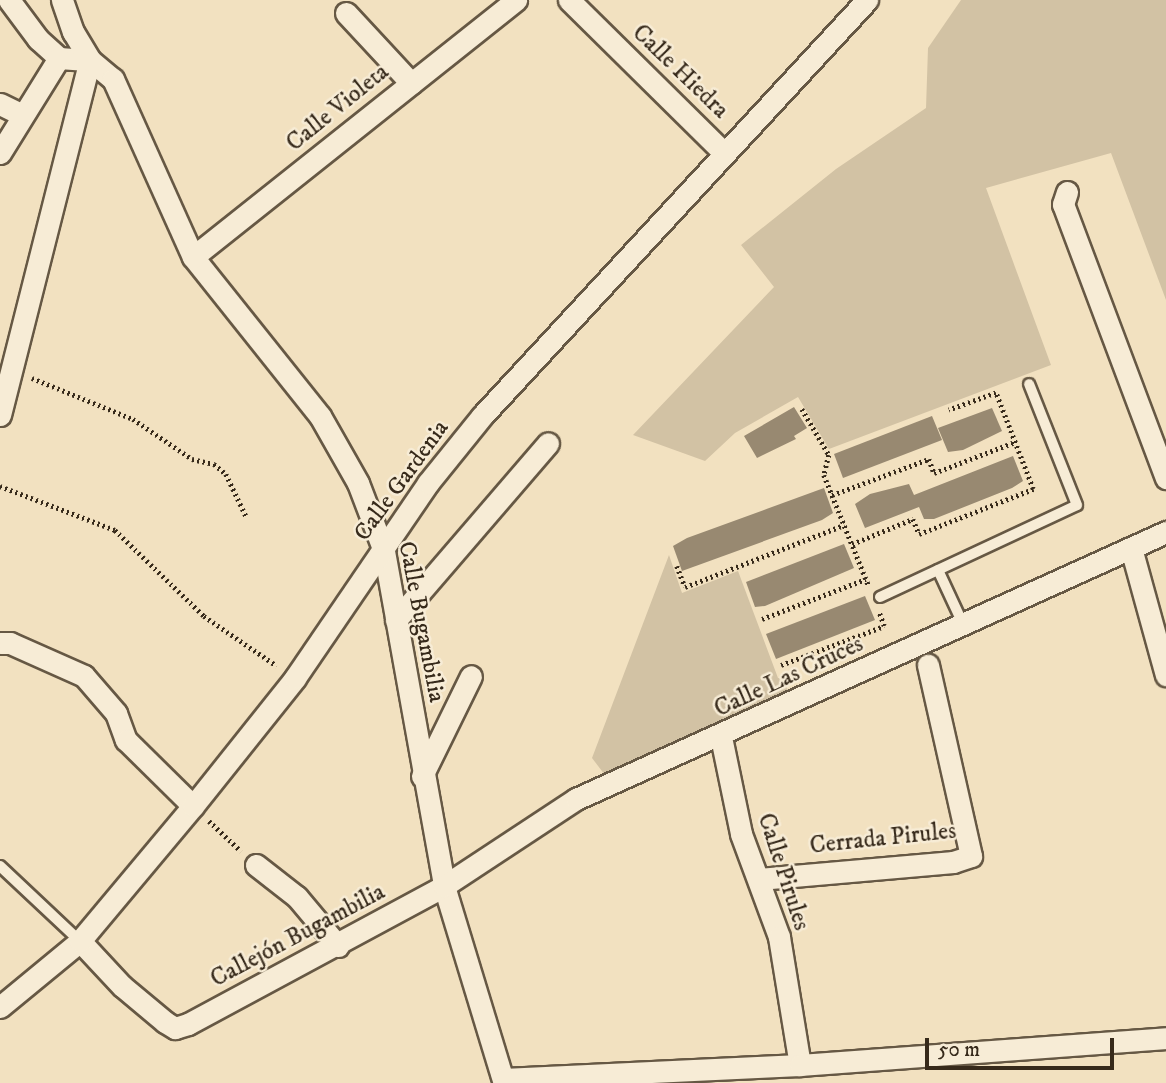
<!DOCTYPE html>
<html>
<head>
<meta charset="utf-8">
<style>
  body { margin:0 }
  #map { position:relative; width:1166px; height:1083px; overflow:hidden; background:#f2e1c0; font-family:"IM FELL DW Pica",serif }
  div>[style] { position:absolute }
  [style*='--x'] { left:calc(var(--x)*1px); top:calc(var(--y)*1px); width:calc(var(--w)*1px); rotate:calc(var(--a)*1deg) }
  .green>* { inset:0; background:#d2c2a4 }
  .building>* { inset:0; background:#988971 }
  .path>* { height:4.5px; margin-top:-2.25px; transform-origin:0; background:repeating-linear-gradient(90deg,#372a1b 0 2px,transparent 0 5.5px) }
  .roads { filter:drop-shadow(2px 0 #665844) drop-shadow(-2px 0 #665844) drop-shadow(0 2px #665844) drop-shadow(0 -2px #665844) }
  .lane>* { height:10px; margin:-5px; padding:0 5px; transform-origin:5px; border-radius:5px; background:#f7ecd6 }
  .street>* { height:21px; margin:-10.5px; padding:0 10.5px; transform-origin:10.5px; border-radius:10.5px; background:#f7ecd6 }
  span { translate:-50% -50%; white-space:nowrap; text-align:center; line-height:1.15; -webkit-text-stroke:5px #f7ecd6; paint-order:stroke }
  .street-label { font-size:24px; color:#372a1b }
  .scale { position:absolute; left:925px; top:1038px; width:189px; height:32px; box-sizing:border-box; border:4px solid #372a1b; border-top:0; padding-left:9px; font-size:21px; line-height:24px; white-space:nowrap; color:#372a1b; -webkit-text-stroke:5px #f7ecd6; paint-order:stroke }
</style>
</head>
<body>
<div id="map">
  <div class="green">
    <div style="clip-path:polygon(961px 0,1166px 0,1166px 300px,1111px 153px,986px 188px,1051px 365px,829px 449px,798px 397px,735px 433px,705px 461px,633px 435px,774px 287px,741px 245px,836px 169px,926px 108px,928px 48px)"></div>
    <div style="clip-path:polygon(669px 555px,682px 593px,738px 571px,778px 678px,783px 679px,791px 697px,608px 779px,592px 758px)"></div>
  </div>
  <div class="building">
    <div style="clip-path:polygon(794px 407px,807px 428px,794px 436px,796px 439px,757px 458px,744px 436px)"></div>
    <div style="clip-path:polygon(992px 408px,1002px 431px,963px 450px,948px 452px,938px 428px)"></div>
    <div style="clip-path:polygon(932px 416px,942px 440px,843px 478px,834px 454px)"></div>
    <div style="clip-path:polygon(1013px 456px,1023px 481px,1012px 488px,934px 519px,924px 519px,919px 507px,865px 528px,855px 504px,870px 494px,909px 484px,914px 495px)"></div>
    <div style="clip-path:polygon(824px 488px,833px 513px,822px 520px,682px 571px,673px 546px,687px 538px)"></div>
    <div style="clip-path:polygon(844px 544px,854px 568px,765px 606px,755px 607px,746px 582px)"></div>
    <div style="clip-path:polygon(865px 596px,875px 620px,776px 659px,766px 634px)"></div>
  </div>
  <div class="path">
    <div style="--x:32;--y:378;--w:109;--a:22.1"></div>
    <div style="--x:133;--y:419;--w:71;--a:34.1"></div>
    <div style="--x:192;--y:459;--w:23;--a:13"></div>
    <div style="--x:214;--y:464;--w:16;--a:40"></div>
    <div style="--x:226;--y:474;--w:49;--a:64.5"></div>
    <div style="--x:802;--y:409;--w:53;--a:59.6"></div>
    <div style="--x:829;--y:455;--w:21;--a:104"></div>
    <div style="--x:824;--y:475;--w:118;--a:68"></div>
    <div style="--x:0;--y:486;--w:123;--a:20.9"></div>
    <div style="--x:115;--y:530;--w:124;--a:44"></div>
    <div style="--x:204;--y:616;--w:88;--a:34.4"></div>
    <div style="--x:832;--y:495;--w:103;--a:-20.4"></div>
    <div style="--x:929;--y:459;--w:15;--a:70"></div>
    <div style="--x:934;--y:473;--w:87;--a:-20.9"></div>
    <div style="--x:852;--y:544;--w:66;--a:-22.3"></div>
    <div style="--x:913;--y:519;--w:16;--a:68"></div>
    <div style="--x:919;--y:534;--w:123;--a:-21.5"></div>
    <div style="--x:1033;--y:489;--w:103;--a:-111.1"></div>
    <div style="--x:996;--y:393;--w:50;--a:160.1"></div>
    <div style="--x:677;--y:566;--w:22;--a:69"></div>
    <div style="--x:685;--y:587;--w:171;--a:-21.3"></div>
    <div style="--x:762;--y:619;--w:111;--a:-21"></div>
    <div style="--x:781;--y:665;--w:110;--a:-20.7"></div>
    <div style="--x:884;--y:626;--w:15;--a:-110"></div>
    <div style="--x:209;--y:821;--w:44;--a:43.2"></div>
  </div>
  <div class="roads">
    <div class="lane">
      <div style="--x:938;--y:570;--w:62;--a:65.1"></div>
      <div style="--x:880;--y:597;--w:217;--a:-25"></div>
      <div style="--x:1077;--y:505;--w:130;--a:-111.6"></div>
      <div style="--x:0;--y:866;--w:110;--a:43.2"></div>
    </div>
    <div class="street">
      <div style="--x:9;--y:0;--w:49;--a:53.4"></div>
      <div style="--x:38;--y:39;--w:28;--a:42"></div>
      <div style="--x:59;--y:58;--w:31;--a:4"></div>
      <div style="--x:90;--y:60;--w:30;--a:40"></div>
      <div style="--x:113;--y:79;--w:195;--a:65.8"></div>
      <div style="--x:193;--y:257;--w:203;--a:51.4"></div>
      <div style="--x:320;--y:416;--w:77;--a:60.4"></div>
      <div style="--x:358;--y:483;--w:73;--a:69.1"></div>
      <div style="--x:384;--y:551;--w:340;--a:79.8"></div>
      <div style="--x:444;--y:886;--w:206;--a:73.1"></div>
      <div style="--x:569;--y:0;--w:218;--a:44.6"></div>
      <div style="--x:346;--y:13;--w:96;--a:47.1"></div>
      <div style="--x:0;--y:104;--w:25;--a:26"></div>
      <div style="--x:0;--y:153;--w:112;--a:-58.2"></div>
      <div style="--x:1067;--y:192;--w:13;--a:108"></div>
      <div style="--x:1063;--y:204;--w:293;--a:69.4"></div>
      <div style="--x:193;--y:257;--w:413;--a:-38.5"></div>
      <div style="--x:0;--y:415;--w:366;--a:-75.8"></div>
      <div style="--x:90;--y:60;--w:33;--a:-121"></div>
      <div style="--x:73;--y:32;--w:34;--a:-109"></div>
      <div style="--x:1131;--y:548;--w:132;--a:74.6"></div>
      <div style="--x:396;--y:620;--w:233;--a:-49.3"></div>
      <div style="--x:0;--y:643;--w:10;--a:0"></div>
      <div style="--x:10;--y:643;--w:81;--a:24"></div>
      <div style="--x:84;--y:676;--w:49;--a:49.1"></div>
      <div style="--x:116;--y:713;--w:29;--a:70"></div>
      <div style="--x:126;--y:740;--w:94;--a:44.6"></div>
      <div style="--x:721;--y:737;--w:99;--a:78.3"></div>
      <div style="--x:741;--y:834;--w:110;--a:69.7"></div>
      <div style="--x:779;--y:937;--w:130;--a:80.7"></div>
      <div style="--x:422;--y:776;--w:111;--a:-63.9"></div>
      <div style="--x:256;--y:865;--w:52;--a:38"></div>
      <div style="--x:297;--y:897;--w:64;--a:50.1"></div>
      <div style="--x:759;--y:879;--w:195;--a:-5"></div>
      <div style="--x:953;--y:862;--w:19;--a:-18"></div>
      <div style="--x:971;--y:856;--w:196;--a:-102.7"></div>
      <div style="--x:80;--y:941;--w:62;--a:47"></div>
      <div style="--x:122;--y:986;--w:56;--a:39.9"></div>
      <div style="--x:165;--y:1022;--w:12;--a:31"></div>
      <div style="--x:175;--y:1028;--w:14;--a:-17"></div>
      <div style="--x:188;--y:1024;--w:291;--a:-28.3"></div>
      <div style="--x:444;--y:886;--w:158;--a:-33.4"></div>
      <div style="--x:576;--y:799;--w:648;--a:-24.35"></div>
      <div style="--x:0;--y:1007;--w:104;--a:-39.5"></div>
      <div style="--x:80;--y:941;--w:176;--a:-50.1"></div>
      <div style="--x:193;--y:806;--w:164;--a:-51.4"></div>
      <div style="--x:295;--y:678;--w:236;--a:-55.7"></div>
      <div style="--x:428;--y:483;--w:86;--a:-51.1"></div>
      <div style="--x:482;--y:416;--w:567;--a:-47.22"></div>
      <div style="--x:503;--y:1079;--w:297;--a:-2.7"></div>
      <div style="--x:800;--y:1065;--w:367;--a:-4.2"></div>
    </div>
  </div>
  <div class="street-label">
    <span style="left:680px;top:72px;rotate:44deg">Calle Hiedra</span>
    <span style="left:338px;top:108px;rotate:-39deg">Calle Violeta</span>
    <span style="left:402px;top:481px;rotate:-54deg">Calle Gardenia</span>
    <span style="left:421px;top:622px;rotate:79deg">Calle Bugambilia</span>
    <span style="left:789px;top:677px;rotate:-25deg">Calle Las Cruces</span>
    <span style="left:883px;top:839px;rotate:-6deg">Cerrada Pirules</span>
    <span style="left:783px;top:872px;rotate:72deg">Calle Pirules</span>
    <span style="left:298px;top:936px;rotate:-28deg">Callejón Bugambilia</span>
  </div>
  <div class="scale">50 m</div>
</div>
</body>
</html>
